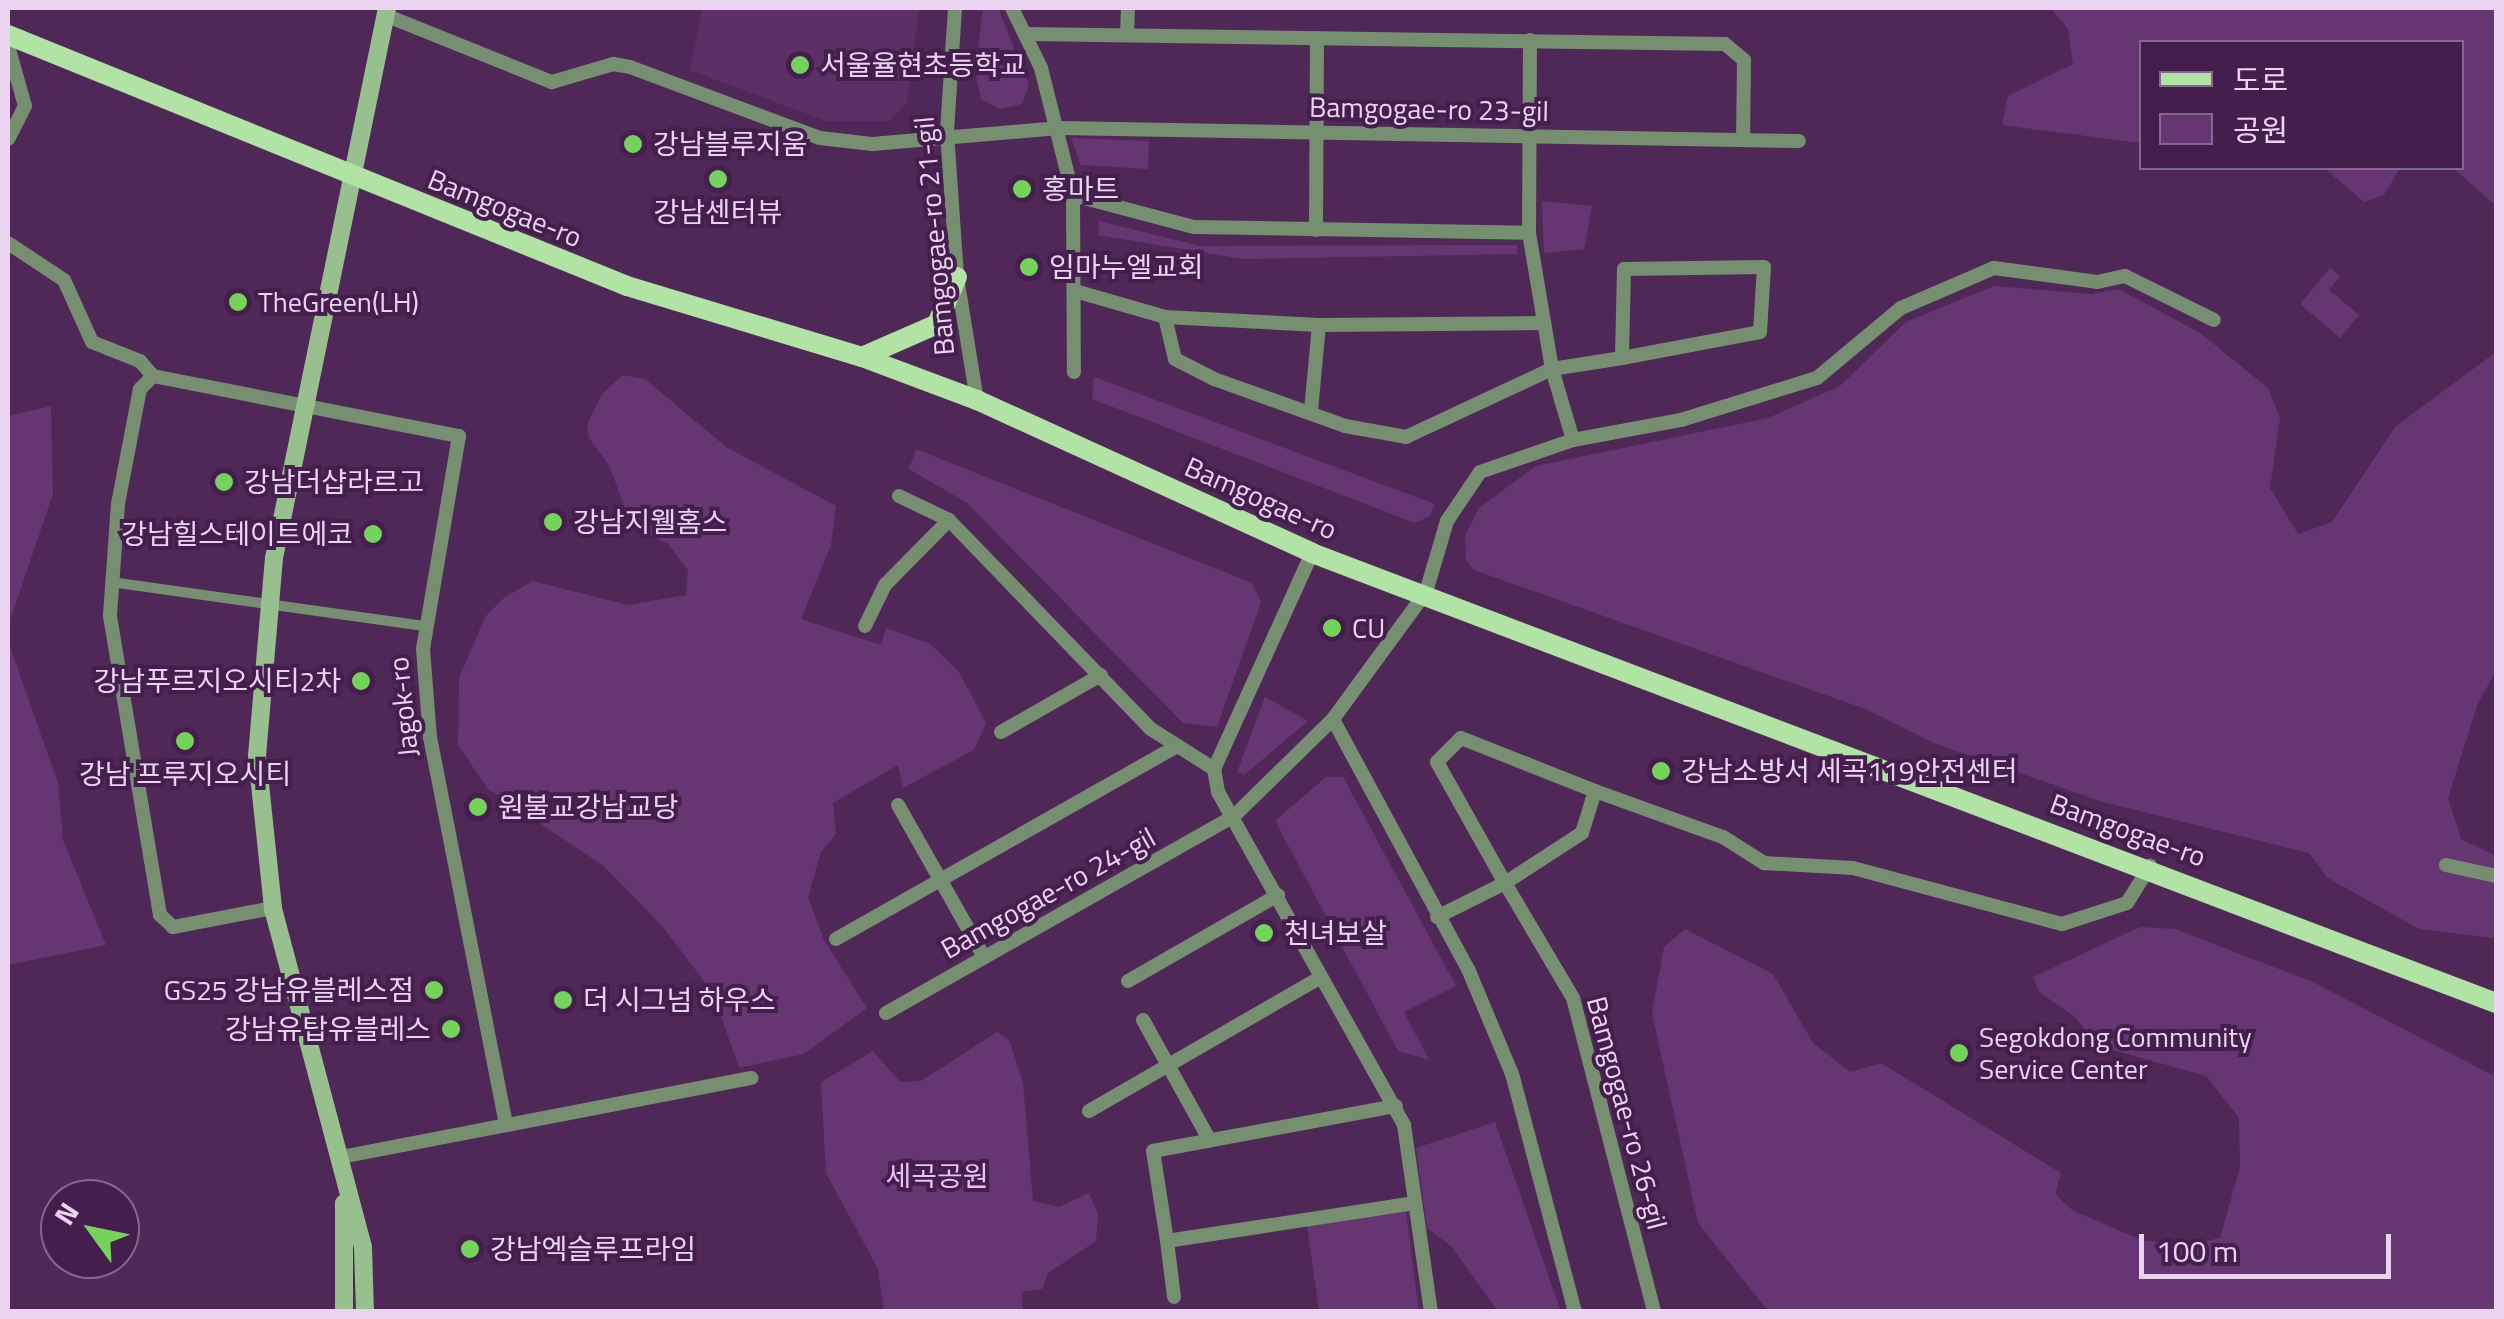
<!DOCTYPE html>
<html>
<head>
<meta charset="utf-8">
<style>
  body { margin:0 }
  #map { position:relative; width:2504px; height:1319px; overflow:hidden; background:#4f2858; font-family:"Titillium Web","Noto Sans KR",sans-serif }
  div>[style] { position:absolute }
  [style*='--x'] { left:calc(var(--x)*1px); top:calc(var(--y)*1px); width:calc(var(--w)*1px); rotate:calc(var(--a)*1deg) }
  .built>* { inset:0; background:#5c3067 }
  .green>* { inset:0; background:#663672 }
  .pedestrian>* { height:10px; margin:-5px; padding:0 5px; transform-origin:5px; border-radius:5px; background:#778f71 }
  .minor>* { height:14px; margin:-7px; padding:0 7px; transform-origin:7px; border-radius:7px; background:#778f71 }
  .secondary>* { height:18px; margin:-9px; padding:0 9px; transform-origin:9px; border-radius:9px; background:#98bf8e }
  .primary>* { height:20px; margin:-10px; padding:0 10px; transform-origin:10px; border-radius:10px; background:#b1e4a4 }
  .dots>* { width:28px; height:28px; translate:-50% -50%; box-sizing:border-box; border:5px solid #441e4d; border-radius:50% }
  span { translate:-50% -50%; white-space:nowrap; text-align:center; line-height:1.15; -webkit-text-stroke:8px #441e4d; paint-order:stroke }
  .poi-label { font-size:28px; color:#ead4f0 }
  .left { translate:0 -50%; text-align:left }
  .right { translate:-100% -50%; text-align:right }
  .street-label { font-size:28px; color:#ead4f0 }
  .park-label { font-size:28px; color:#eabef6 }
  .frame { position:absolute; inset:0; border:10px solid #ead4f0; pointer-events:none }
  .legend { position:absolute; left:2139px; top:40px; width:325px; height:130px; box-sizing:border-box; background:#441e4d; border:2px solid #86678e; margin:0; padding:12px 18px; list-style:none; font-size:30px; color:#ead4f0 }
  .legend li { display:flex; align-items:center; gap:20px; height:50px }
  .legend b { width:50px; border:2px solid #86678e }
  .north { position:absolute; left:40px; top:1179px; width:100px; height:100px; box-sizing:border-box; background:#441e4d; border:2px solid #86678e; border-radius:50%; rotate:303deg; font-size:28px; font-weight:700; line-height:40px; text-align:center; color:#ead4f0 }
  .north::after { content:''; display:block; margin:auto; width:35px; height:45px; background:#75d25b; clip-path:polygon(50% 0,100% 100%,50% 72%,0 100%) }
  .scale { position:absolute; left:2139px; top:1234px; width:252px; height:45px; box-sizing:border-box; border:5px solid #ead4f0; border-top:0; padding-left:12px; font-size:30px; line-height:35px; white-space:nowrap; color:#ead4f0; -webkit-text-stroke:8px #441e4d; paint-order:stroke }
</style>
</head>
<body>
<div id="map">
  <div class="built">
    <div style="clip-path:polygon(702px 8px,919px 8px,907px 103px,889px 121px,826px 121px,690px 70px)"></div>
  </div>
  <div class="green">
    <div style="clip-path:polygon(998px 8px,1029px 85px,1022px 104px,1000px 109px,981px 99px,975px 70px,983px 10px)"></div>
    <div style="clip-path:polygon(2051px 8px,2496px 8px,2496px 206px,2453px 168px,2462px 168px,2462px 42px,2142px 42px,2141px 143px,2002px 125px,2008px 96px,2073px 64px,2068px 29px)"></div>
    <div style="clip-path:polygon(1071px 138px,1149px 141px,1148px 169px,1081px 165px)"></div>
    <div style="clip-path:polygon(2324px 168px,2400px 168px,2384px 195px,2364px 202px)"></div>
    <div style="clip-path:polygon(1542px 201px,1592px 206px,1584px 249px,1544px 253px)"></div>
    <div style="clip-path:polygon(1099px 221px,1200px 246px,1517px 245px,1518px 254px,1243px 259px,1098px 235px)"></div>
    <div style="clip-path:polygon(2330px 268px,2340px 276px,2329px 290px,2359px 315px,2340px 338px,2300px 304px)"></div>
    <div style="clip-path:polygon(1994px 286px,2091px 294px,2119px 289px,2200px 333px,2268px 388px,2280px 418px,2270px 488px,2298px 534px,2332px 522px,2395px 427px,2496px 352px,2496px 671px,2478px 703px,2448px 798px,2461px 839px,2496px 856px,2494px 938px,2419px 929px,2328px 878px,2309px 853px,2103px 802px,1934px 743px,1868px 710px,1474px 570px,1466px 560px,1465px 536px,1479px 508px,1536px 466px,1768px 418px,1840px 386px,1906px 322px)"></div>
    <div style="clip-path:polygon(623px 375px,645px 379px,726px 447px,836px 506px,831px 545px,801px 619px,881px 645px,886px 628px,930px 644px,959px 672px,986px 723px,974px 750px,903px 788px,898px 765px,833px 803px,836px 834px,821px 852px,808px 897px,824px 940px,867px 1008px,804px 1054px,739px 1068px,713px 993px,663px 927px,604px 866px,488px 789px,458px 745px,459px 678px,485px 617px,505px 597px,533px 581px,628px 605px,686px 595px,688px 570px,668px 544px,631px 525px,610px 467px,589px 438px,587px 425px,602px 394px)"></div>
    <div style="clip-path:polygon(1094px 377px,1435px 504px,1430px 516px,1415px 523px,1092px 399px)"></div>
    <div style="clip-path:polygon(51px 406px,53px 494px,8px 626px,8px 416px)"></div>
    <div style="clip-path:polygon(916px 449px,1252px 583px,1261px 602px,1217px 727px,1183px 723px,967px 503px,909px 469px)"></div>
    <div style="clip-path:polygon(8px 641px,58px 783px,63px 840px,106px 945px,8px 965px)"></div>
    <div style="clip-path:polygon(1265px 697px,1308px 721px,1244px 775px,1237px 772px)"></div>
    <div style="clip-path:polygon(1326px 777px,1343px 777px,1456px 986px,1404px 1012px,1429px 1060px,1398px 1051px,1275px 821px)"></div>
    <div style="clip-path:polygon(2140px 927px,2175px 929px,2313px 982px,2496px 1077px,2496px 1311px,1768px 1311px,1698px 1223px,1652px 1013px,1664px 947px,1685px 929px,1773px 974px,1813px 1043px,1850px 1072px,1881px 1063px,2061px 1173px,2055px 1194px,2072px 1210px,2141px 1240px,2184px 1246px,2220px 1238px,2240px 1167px,2239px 1118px,2206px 1076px,2099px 1046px,2075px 1017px,2039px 992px,2033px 977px)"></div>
    <div style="clip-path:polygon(997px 1032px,1009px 1040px,1023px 1083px,1033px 1201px,1059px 1207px,1089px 1193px,1098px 1214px,1096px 1241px,1048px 1273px,1042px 1289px,1022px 1292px,1023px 1311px,884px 1311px,878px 1269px,826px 1173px,821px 1082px,873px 1051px,900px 1082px,921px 1081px)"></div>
    <div style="clip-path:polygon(1495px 1122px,1560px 1309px,1561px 1311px,1498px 1311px,1452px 1247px,1427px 1228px,1416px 1148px)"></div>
    <div style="clip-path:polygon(1406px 1212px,1419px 1311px,1319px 1311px,1307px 1226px)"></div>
  </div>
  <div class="pedestrian">
    <div style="--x:111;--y:582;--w:318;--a:8"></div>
  </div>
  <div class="minor">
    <div style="--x:955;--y:8;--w:125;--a:93.7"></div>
    <div style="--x:947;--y:133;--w:144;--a:86"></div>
    <div style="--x:957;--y:277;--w:125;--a:80.8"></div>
    <div style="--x:1012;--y:8;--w:67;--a:64.2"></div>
    <div style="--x:1041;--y:68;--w:131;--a:75.9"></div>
    <div style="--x:1073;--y:195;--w:177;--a:89.7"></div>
    <div style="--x:385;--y:15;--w:180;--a:21.9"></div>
    <div style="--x:552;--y:82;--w:64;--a:-16.4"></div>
    <div style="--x:613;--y:64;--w:17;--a:10"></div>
    <div style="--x:630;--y:67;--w:203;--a:20.5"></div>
    <div style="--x:820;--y:138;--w:52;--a:6.6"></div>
    <div style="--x:872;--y:144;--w:188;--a:-4.9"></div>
    <div style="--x:1059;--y:128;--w:740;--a:1.01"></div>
    <div style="--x:1026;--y:34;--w:699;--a:0.82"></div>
    <div style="--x:1725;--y:44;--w:25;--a:40"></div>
    <div style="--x:1744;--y:60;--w:78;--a:90.7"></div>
    <div style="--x:1127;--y:35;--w:27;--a:-88"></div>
    <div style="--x:8;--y:46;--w:62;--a:74.2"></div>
    <div style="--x:25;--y:106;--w:37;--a:117"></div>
    <div style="--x:1073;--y:195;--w:125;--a:14.8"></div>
    <div style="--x:1194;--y:227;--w:335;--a:1"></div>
    <div style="--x:1316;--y:230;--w:192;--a:-89.7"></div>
    <div style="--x:8;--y:243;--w:67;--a:33.5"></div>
    <div style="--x:64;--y:280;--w:68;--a:65.7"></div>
    <div style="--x:92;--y:342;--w:52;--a:21.6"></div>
    <div style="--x:140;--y:361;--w:20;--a:49"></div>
    <div style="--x:1075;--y:291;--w:94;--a:16.1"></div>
    <div style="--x:1165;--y:317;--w:154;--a:3"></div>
    <div style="--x:1319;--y:325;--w:224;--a:-0.5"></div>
    <div style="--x:1165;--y:317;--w:43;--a:76.6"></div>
    <div style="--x:1175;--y:359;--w:44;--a:27.1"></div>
    <div style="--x:1214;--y:379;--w:139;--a:19.7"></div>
    <div style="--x:1345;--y:426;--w:62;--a:10.2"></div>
    <div style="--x:1406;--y:437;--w:161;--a:-25"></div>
    <div style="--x:1552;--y:369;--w:138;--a:-99.6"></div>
    <div style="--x:1529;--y:233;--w:193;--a:-89.7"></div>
    <div style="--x:1311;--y:411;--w:86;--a:-84.7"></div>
    <div style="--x:1573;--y:440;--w:74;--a:-106.5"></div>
    <div style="--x:1552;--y:369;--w:71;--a:-8.9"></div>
    <div style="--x:1622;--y:358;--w:140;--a:-10.7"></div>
    <div style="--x:1760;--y:332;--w:65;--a:-86.5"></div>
    <div style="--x:1764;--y:267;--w:140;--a:179.2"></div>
    <div style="--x:1624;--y:269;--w:89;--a:91.3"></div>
    <div style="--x:899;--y:496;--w:55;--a:25.6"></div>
    <div style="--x:949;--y:520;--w:291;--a:46"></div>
    <div style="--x:1151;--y:729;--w:75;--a:32.4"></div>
    <div style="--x:1312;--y:553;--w:237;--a:114.4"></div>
    <div style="--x:1214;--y:769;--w:23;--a:80"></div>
    <div style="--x:1218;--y:792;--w:381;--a:60.8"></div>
    <div style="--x:1404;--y:1125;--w:189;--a:81.8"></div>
    <div style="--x:865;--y:626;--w:46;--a:-64"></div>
    <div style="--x:885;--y:585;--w:91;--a:-45.4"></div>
    <div style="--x:1001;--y:732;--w:115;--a:-29.7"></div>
    <div style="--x:1595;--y:791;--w:136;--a:19.8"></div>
    <div style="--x:1723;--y:837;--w:49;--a:32.4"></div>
    <div style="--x:1764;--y:863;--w:89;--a:3.2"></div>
    <div style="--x:1853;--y:868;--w:216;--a:15"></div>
    <div style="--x:2062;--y:924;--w:68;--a:-17.9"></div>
    <div style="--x:2127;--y:903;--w:44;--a:-58.1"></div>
    <div style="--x:898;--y:805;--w:175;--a:60.5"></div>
    <div style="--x:2446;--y:865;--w:51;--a:12.4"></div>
    <div style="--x:273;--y:908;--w:102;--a:169.2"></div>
    <div style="--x:173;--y:927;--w:18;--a:-137"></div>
    <div style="--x:160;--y:915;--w:304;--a:-99.5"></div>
    <div style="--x:110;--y:615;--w:111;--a:-85.9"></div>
    <div style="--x:118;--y:504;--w:117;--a:-79.2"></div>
    <div style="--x:140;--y:389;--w:18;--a:-45"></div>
    <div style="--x:153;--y:376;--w:312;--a:11.1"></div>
    <div style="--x:459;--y:436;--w:216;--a:99.6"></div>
    <div style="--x:423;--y:649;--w:88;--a:85.5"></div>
    <div style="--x:430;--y:737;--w:395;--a:78.9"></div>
    <div style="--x:1437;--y:917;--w:76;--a:-26.6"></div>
    <div style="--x:1505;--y:883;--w:92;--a:-33"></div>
    <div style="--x:1582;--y:833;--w:44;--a:-72.8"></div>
    <div style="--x:1595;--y:791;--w:144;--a:-158.4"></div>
    <div style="--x:1461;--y:738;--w:34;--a:135"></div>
    <div style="--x:1437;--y:762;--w:139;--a:60.7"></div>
    <div style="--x:1505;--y:883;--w:134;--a:59.4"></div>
    <div style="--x:1573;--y:998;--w:324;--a:75.5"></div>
    <div style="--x:836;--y:939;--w:387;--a:-29.5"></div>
    <div style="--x:1128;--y:981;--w:173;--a:-29.8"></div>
    <div style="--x:886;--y:1013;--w:399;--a:-29.5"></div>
    <div style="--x:1233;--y:817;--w:140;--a:-44.4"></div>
    <div style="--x:1143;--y:1020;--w:138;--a:61"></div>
    <div style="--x:1089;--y:1111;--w:268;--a:-30"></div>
    <div style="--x:341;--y:1157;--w:418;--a:-10.9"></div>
    <div style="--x:1167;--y:1241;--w:91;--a:-98.8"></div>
    <div style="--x:1153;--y:1151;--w:247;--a:-10.5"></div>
    <div style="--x:1174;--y:1297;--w:56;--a:-97.1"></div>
    <div style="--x:1167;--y:1241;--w:251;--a:-8.7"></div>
    <div style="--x:1575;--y:1312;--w:246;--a:-104.8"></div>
    <div style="--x:1512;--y:1074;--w:112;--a:-112.7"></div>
    <div style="--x:1469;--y:971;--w:286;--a:-118.4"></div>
    <div style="--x:1333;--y:719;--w:157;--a:-53.8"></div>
    <div style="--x:1426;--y:592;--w:74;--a:-73.5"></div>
    <div style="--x:1447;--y:521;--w:59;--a:-56"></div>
    <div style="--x:1480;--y:472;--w:98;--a:-19"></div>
    <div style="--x:1573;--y:440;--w:110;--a:-10.5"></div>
    <div style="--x:1681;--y:420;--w:142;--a:-17.2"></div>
    <div style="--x:1817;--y:378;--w:109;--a:-39.8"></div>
    <div style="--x:1901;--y:308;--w:101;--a:-23.3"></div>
    <div style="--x:1994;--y:268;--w:104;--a:7.7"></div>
    <div style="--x:2097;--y:282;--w:29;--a:-12"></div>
    <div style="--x:2125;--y:276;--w:99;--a:26.3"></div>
  </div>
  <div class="secondary">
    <div style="--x:344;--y:1203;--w:109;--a:90"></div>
    <div style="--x:365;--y:1312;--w:65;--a:-91.8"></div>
    <div style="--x:363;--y:1247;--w:351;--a:-104.9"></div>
    <div style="--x:273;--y:908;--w:153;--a:-96"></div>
    <div style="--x:257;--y:756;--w:199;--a:-85.1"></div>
    <div style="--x:274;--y:558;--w:561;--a:-78.39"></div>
  </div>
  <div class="primary">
    <div style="--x:8;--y:35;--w:668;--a:22.07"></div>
    <div style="--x:627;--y:286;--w:245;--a:16.8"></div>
    <div style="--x:862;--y:357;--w:123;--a:20.5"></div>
    <div style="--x:977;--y:400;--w:368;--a:24.5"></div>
    <div style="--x:1312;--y:553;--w:1267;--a:20.81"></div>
    <div style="--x:862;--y:357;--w:82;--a:-23.7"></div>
    <div style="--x:937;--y:324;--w:51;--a:-66.9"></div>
  </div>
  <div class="dots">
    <div style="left:800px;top:65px;background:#75d25b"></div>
    <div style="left:633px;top:144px;background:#75d25b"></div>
    <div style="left:718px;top:179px;background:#75d25b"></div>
    <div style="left:1022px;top:189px;background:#75d25b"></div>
    <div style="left:1029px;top:267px;background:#75d25b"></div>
    <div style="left:238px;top:302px;background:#75d25b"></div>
    <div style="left:224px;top:482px;background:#75d25b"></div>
    <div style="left:553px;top:522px;background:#75d25b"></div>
    <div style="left:373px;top:534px;background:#75d25b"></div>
    <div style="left:1332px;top:628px;background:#75d25b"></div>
    <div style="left:361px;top:681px;background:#75d25b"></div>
    <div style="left:185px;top:741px;background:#75d25b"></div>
    <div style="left:1661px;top:771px;background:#75d25b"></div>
    <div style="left:478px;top:807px;background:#75d25b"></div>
    <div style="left:1264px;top:933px;background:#75d25b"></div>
    <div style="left:434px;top:990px;background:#75d25b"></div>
    <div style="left:563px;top:1000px;background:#75d25b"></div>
    <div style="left:451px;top:1029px;background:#75d25b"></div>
    <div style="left:1959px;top:1053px;background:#75d25b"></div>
    <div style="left:470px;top:1249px;background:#75d25b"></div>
  </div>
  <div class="poi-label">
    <span class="left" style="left:820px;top:65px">서울율현초등학교</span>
    <span class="left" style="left:653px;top:144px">강남블루지움</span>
    <span class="left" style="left:1042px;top:189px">홍마트</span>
    <span style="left:718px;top:212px">강남센터뷰</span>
    <span class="left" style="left:1049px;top:267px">임마누엘교회</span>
    <span class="left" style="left:258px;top:302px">TheGreen(LH)</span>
    <span class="left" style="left:244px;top:482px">강남더샵라르고</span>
    <span class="left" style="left:573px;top:522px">강남지웰홈스</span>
    <span class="right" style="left:353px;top:534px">강남힐스테이트에코</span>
    <span class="left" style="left:1352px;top:628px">CU</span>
    <span class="right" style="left:341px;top:681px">강남푸르지오시티2차</span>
    <span class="left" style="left:1681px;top:771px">강남소방서 세곡119안전센터</span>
    <span style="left:185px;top:774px">강남 프루지오시티</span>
    <span class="left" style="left:498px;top:807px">원불교강남교당</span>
    <span class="left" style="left:1284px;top:933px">천녀보살</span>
    <span class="right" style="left:414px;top:990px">GS25 강남유블레스점</span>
    <span class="left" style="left:583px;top:1000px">더 시그넘 하우스</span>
    <span class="right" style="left:431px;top:1029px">강남유탑유블레스</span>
    <span class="left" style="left:1979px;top:1053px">Segokdong Community<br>Service Center</span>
    <span class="left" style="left:490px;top:1249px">강남엑슬루프라임</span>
  </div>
  <div class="street-label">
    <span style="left:1429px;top:109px;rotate:1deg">Bamgogae-ro 23-gil</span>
    <span style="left:505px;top:208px;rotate:22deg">Bamgogae-ro</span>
    <span style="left:934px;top:236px;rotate:-95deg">Bamgogae-ro 21-gil</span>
    <span style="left:1261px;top:498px;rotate:24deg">Bamgogae-ro</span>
    <span style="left:403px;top:707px;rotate:-96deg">Jagok-ro</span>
    <span style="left:2128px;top:830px;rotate:20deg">Bamgogae-ro</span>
    <span style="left:1048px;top:893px;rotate:-29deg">Bamgogae-ro 24-gil</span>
    <span style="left:1627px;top:1113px;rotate:75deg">Bamgogae-ro 26-gil</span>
  </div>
  <div class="park-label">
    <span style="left:937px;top:1176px">세곡공원</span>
  </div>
  <div class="frame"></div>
  <ul class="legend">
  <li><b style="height:12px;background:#b1e4a4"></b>도로</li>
  <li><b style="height:28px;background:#663672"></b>공원</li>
  </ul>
  <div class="north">N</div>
  <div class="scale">100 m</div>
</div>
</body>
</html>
